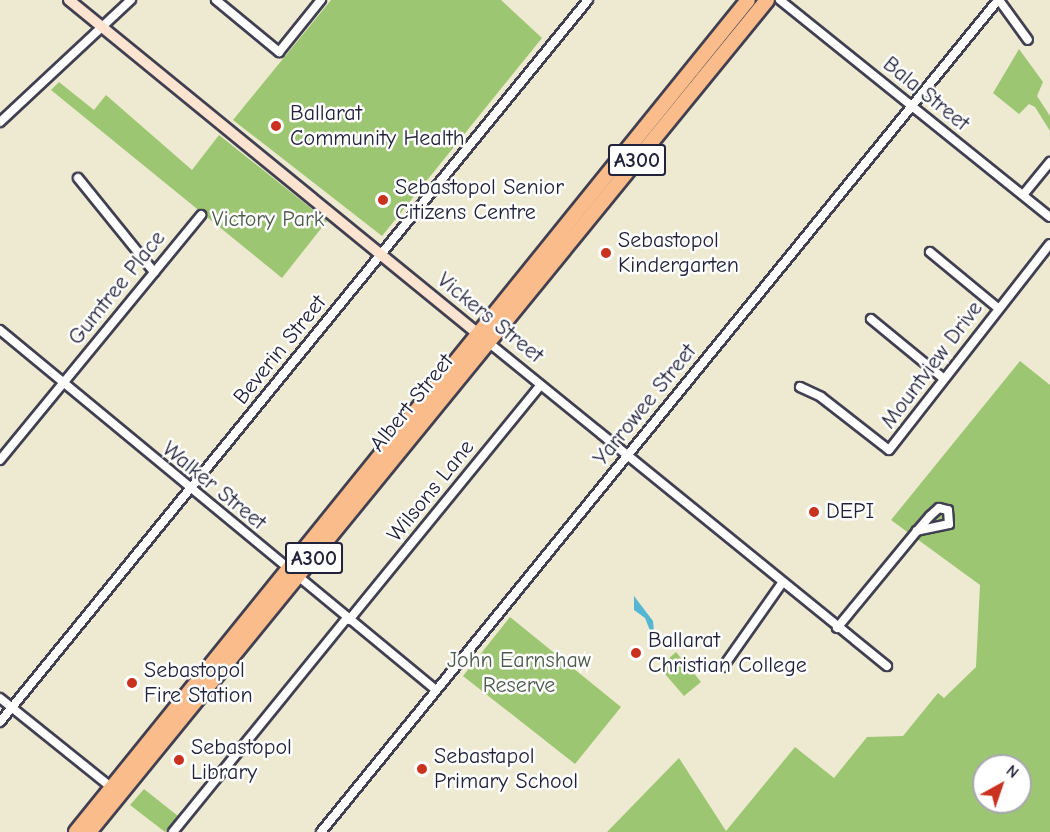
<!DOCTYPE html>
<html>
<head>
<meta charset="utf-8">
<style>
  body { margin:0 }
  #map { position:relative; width:1050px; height:832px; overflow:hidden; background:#eeead1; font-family:"Comic Neue",sans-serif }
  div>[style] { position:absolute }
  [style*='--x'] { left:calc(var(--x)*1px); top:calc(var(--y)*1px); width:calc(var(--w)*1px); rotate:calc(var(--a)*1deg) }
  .green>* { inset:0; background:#9dc672 }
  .water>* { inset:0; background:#54b6d2 }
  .roads { filter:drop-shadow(2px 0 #414052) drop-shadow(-2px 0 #414052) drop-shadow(0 2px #414052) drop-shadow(0 -2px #414052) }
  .street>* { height:8px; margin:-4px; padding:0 4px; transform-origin:4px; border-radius:4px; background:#fff }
  .secondary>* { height:10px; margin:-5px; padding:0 5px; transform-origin:5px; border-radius:5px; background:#fde4d0 }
  .highway>* { height:14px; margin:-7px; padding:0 7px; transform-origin:7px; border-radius:7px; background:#f9bc8a }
  .dots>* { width:16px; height:16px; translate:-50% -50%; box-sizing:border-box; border:3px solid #fff; border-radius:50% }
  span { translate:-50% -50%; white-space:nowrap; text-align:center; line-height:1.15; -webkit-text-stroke:5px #fff; paint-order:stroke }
  .shield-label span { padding:2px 4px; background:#fff; border:2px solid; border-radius:4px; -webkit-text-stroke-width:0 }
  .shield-label { font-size:21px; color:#22223b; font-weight:700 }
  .street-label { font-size:22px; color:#22223b }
  .poi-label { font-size:22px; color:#22223b }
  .left { translate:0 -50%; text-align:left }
  .park-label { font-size:22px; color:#4d5b4e }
  .north { position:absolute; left:972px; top:754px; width:60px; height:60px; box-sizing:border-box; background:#fff; border:2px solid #a7a7b1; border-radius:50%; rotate:40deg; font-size:16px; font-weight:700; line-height:24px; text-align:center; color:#22223b }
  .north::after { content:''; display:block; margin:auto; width:21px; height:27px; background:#c8321e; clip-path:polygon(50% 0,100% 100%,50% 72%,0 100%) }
</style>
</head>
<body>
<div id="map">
  <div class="green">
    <div style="clip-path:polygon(331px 0,501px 0,542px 38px,382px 236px,233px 120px)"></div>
    <div style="clip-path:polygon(1019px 49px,1043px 82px,1037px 96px,1050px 116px,1050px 131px,1035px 107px,1029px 104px,1019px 114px,993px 93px)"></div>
    <div style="clip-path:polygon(59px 82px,94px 110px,106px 95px,192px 170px,219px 135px,327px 221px,282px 278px,51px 90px)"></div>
    <div style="clip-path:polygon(evenodd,1020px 361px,1050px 385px,1050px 832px,607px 832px,679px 758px,726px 831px,795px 747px,834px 778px,867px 737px,903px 736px,938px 693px,944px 698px,976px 667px,980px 585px,891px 520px,1020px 361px,984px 766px,1020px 766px,1020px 802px,984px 802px,984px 766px)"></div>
    <div style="clip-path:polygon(510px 617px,621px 707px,575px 764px,463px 676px)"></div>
    <div style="clip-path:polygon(676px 652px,701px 682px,684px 696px,659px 667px)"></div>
    <div style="clip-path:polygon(144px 789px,178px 816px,165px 832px,130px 805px)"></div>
  </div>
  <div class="water">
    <div style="clip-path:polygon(634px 596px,653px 621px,655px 643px,645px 618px,634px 610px)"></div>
  </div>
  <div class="roads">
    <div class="street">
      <div style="--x:216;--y:0;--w:82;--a:39.5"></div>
      <div style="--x:279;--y:52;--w:67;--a:-51.1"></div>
      <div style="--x:780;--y:0;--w:346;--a:38.8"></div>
      <div style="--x:999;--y:0;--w:49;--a:54.1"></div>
      <div style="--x:0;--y:122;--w:179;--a:-43"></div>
      <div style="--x:78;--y:178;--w:121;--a:51"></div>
      <div style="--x:1023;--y:195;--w:43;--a:-50.7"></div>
      <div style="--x:930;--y:252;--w:88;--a:39.5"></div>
      <div style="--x:871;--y:319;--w:94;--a:39.4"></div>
      <div style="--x:0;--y:330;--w:565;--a:39.55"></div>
      <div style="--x:488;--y:342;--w:514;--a:39.08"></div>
      <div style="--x:800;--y:387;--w:23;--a:25"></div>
      <div style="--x:821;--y:397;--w:86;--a:37.9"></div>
      <div style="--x:889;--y:450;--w:261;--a:-52"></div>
      <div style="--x:0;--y:460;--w:317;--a:-50.6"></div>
      <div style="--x:349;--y:620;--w:303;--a:-50.8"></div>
      <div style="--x:837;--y:628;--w:126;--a:-50.5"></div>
      <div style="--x:917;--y:531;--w:20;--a:-49"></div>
      <div style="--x:930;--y:516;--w:12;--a:-42"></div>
      <div style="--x:939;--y:508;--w:9;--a:13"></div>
      <div style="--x:948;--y:510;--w:14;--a:86"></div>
      <div style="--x:949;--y:524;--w:33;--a:168"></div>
      <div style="--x:723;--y:667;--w:103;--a:-54.9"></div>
      <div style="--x:0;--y:698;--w:144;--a:38.8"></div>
      <div style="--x:0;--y:722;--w:931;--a:-50.84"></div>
      <div style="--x:173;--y:832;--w:276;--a:-50.9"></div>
      <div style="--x:321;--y:832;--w:1073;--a:-50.86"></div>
    </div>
    <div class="secondary">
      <div style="--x:69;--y:0;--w:534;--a:39.23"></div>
    </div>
    <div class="highway">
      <div style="--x:76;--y:832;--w:1069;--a:-51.07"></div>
      <div style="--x:89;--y:832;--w:1073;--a:-50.82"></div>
    </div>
  </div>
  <div class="dots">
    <div style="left:276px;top:126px;background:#c8321e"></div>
    <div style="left:383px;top:200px;background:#c8321e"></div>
    <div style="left:606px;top:253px;background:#c8321e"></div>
    <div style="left:814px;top:512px;background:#c8321e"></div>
    <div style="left:636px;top:653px;background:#c8321e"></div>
    <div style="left:132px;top:683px;background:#c8321e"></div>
    <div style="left:179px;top:760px;background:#c8321e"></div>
    <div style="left:422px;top:769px;background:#c8321e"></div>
  </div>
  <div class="shield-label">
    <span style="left:637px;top:160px">A300</span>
    <span style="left:314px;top:558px">A300</span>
  </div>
  <div class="street-label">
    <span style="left:926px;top:94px;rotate:39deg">Bala Street</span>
    <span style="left:117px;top:288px;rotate:-51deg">Gumtree Place</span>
    <span style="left:490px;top:318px;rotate:39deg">Vickers Street</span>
    <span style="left:280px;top:350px;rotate:-51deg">Beverin Street</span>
    <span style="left:932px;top:365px;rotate:-53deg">Mountview Drive</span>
    <span style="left:412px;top:403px;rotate:-51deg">Albert Street</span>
    <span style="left:645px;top:405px;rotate:-51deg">Yarrowee Street</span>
    <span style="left:214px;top:486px;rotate:39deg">Walker Street</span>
    <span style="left:431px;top:491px;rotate:-51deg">Wilsons Lane</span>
  </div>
  <div class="poi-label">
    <span class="left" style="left:290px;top:126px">Ballarat<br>Community Health</span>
    <span class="left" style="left:395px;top:200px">Sebastopol Senior<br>Citizens Centre</span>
    <span class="left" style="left:618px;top:253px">Sebastopol<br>Kindergarten</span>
    <span class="left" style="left:826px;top:512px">DEPI</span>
    <span class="left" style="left:648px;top:653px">Ballarat<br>Christian College</span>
    <span class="left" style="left:144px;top:683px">Sebastopol<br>Fire Station</span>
    <span class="left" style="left:191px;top:760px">Sebastopol<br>Library</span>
    <span class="left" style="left:434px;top:769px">Sebastapol<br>Primary School</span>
  </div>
  <div class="park-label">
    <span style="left:268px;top:220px">Victory Park</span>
    <span style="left:519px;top:673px">John Earnshaw<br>Reserve</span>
  </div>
  <div class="north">N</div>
</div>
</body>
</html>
